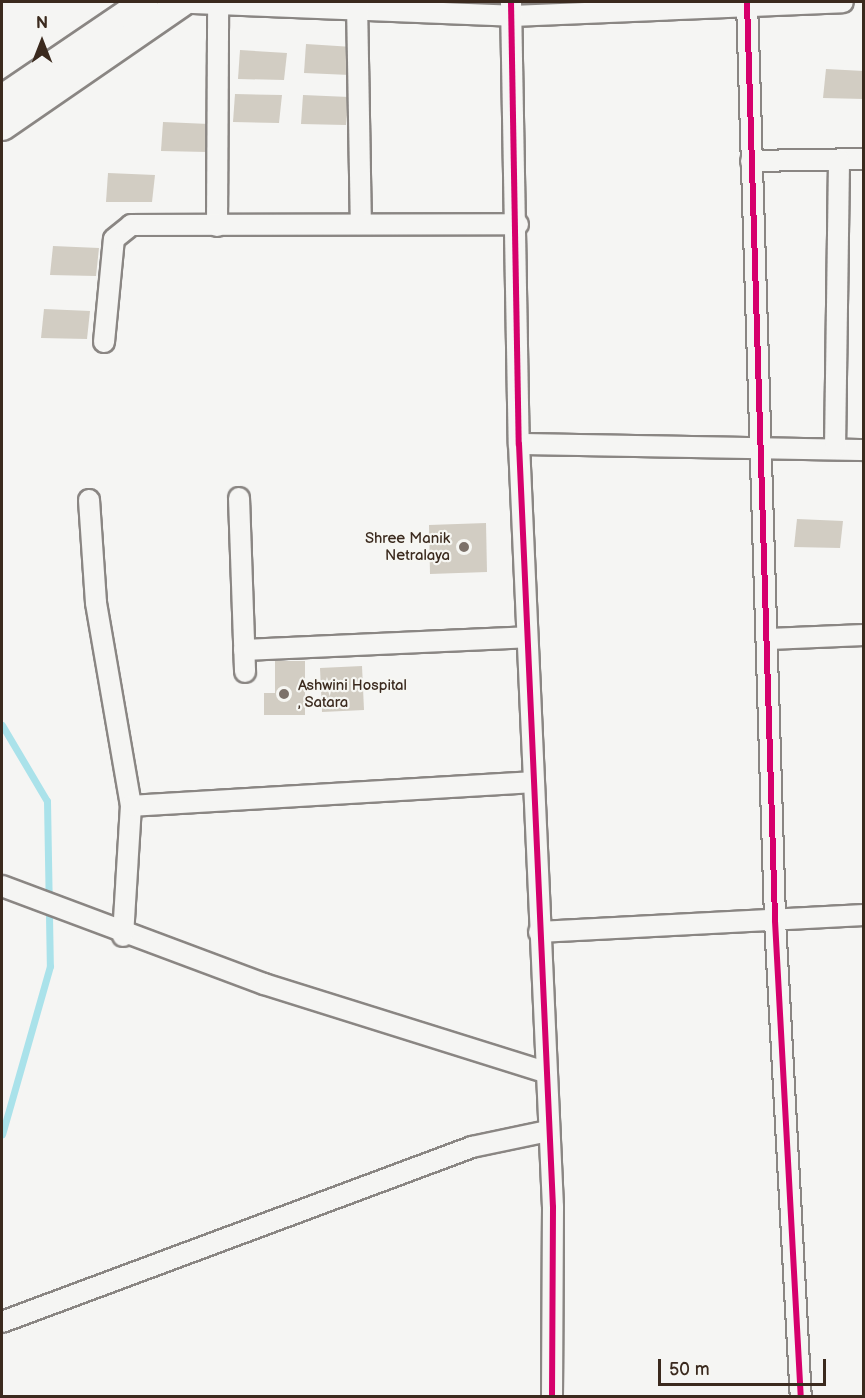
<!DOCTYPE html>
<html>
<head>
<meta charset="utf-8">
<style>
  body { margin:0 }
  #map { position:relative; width:865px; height:1398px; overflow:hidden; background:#f5f5f3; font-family:"Balsamiq Sans",sans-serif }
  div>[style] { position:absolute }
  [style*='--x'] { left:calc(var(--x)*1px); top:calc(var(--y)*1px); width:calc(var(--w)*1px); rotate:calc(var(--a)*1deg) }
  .stream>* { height:7px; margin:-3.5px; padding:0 3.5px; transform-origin:3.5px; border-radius:3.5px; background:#aae2ea }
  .building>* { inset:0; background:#d2cdc3 }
  .roads { filter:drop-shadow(2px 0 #8a8683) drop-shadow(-2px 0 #8a8683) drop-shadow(0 2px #8a8683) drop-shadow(0 -2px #8a8683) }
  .street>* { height:20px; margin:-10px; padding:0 10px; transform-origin:10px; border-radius:10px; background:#f5f5f3 }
  .secondary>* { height:27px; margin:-13.5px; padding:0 13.5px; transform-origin:13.5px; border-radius:13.5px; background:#f5f5f3 }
  .cycleway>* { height:6px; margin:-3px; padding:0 3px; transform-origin:3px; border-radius:3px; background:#d6006c }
  .dots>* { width:16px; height:16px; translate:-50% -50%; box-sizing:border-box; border:3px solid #f6f6f2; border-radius:50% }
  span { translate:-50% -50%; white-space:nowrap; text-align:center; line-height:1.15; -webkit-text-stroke:4.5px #f6f6f2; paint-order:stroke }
  .poi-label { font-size:15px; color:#3b2a1e }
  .right { translate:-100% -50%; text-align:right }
  .left { translate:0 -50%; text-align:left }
  .frame { position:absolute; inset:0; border:3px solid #3b2a1e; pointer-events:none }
  .north { position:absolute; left:12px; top:12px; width:60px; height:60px; -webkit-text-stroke:4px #f6f6f2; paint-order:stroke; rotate:0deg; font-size:16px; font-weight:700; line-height:24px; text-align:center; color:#3b2a1e }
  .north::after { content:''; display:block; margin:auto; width:21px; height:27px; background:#3b2a1e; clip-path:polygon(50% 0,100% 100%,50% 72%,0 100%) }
  .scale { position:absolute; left:658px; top:1359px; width:168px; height:27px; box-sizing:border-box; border:3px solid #3b2a1e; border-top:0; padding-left:8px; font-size:18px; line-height:21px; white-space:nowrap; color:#3b2a1e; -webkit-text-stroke:4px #f6f6f2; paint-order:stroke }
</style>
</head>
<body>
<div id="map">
  <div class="stream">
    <div style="--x:2;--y:725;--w:88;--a:59.4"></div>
    <div style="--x:47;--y:801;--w:165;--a:89"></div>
    <div style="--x:50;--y:966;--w:175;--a:105.9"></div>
  </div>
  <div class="building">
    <div style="clip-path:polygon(306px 44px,353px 47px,350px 75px,304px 73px)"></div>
    <div style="clip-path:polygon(240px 50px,287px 53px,284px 80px,238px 79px)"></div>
    <div style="clip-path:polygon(826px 69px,864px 71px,864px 99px,823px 98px)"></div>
    <div style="clip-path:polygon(235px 94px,282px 95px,279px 123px,233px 122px)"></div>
    <div style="clip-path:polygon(303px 95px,349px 97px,346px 125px,301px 124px)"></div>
    <div style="clip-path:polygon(163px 122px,209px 124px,207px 152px,161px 151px)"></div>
    <div style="clip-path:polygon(108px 173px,155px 175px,152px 202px,106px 202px)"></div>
    <div style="clip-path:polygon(53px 246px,99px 248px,96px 276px,50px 275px)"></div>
    <div style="clip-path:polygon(44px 309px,90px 311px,87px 339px,41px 338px)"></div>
    <div style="clip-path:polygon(797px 519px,843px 521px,840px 548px,794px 547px)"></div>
    <div style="clip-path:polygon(486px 523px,487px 572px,430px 574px,429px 525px)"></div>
    <div style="clip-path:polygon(275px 661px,305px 661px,305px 715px,264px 715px,264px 693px,275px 693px)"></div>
    <div style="clip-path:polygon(362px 666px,364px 710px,322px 712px,320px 668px)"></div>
  </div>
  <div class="roads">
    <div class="street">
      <div style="--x:168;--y:2;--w:344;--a:2.3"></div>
      <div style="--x:512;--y:16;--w:331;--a:-2.4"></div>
      <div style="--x:357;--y:2;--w:222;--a:89"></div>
      <div style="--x:511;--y:2;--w:442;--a:89"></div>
      <div style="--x:519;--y:444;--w:764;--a:87.45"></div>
      <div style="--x:553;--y:1207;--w:189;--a:90.3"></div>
      <div style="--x:747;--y:2;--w:919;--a:88.25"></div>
      <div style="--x:775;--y:921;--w:476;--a:86.9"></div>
      <div style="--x:751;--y:161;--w:113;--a:-1"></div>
      <div style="--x:217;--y:226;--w:219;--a:-89.7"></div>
      <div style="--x:104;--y:342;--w:103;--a:-84.5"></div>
      <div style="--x:114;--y:239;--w:22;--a:-39"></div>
      <div style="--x:131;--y:225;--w:387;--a:-0.1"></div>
      <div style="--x:519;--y:444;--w:345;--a:1"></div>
      <div style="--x:835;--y:449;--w:289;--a:-89.2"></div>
      <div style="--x:239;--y:498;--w:174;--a:88"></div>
      <div style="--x:89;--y:500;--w:103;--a:86.1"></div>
      <div style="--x:96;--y:603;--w:206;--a:80.2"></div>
      <div style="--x:769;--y:639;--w:95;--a:-2.4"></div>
      <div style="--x:244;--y:650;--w:283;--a:-2.6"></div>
      <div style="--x:2;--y:886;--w:280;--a:20.5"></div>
      <div style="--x:264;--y:984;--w:294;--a:17.4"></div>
      <div style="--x:539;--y:932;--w:325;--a:-3"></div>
      <div style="--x:123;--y:936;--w:130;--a:-86.5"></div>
      <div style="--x:131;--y:806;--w:403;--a:-3.4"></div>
      <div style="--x:2;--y:1322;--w:502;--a:-20.42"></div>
      <div style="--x:472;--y:1147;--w:78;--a:-11.9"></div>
    </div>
    <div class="secondary">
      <div style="--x:2;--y:98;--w:171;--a:-34.2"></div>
      <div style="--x:2;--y:126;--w:219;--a:-34.6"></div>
    </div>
  </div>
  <div class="cycleway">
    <div style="--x:511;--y:2;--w:442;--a:89"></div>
    <div style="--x:519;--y:444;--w:764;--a:87.45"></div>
    <div style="--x:553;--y:1207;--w:189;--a:90.3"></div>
    <div style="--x:747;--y:2;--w:919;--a:88.25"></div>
    <div style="--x:775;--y:921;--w:476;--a:86.9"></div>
  </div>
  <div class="dots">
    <div style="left:464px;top:547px;background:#7c7169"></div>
    <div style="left:284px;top:694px;background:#7c7169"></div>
  </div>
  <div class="poi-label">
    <span class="right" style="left:450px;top:547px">Shree Manik<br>Netralaya</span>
    <span class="left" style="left:298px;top:694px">Ashwini Hospital<br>, Satara</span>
  </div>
  <div class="frame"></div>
  <div class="north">N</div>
  <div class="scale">50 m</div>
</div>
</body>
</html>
